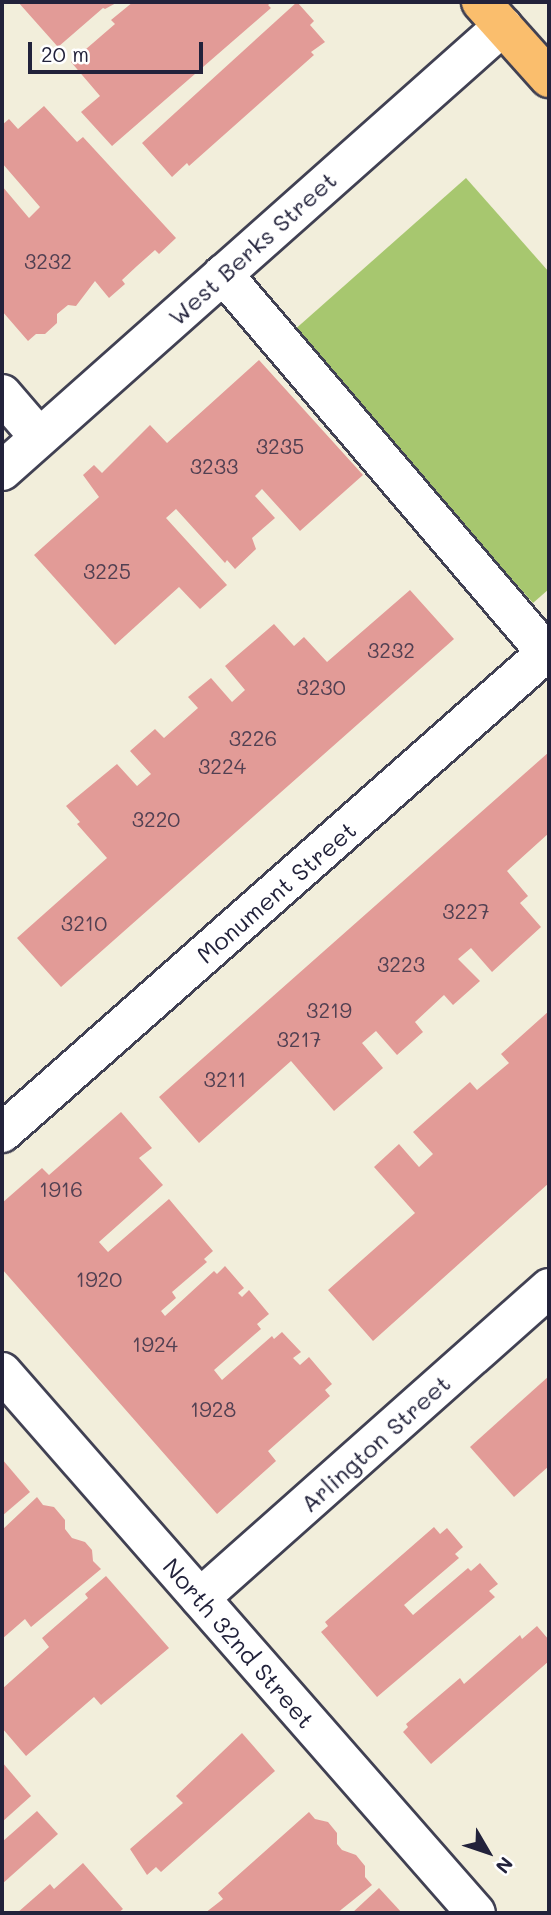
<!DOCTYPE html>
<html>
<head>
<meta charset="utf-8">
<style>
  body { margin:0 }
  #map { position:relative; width:551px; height:1915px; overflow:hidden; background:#f2eedb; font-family:Mali,sans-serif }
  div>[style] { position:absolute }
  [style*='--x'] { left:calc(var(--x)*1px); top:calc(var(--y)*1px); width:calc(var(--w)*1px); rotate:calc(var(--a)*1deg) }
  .green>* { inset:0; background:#a7c76f }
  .building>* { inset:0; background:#e29b97 }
  .roads { filter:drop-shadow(2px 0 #414153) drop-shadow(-2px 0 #414153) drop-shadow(0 2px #414153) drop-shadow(0 -2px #414153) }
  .minor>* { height:38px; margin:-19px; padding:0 19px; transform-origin:19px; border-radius:19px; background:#fff }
  .major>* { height:38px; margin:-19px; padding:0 19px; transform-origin:19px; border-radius:19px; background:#fabe6d }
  span { translate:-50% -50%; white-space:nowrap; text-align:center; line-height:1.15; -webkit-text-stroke:6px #fff; paint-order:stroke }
  .number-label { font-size:21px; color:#524052 }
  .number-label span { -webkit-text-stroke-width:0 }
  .street-label { font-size:24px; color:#22223b }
  .frame { position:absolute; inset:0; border:4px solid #22223b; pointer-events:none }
  .north { position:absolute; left:453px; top:1817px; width:70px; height:70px; -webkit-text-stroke:5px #fff; paint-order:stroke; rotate:129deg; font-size:19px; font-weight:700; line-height:28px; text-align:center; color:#22223b }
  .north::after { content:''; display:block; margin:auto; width:24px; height:32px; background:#22223b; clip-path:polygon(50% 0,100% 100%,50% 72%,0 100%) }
  .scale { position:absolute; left:28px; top:42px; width:175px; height:32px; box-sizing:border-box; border:4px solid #22223b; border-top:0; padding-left:9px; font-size:21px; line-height:24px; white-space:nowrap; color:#22223b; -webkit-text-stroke:5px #fff; paint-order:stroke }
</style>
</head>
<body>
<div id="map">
  <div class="green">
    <div style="clip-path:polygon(466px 178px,549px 272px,549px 589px,533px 603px,292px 332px)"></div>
  </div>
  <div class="building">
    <div style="clip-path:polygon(18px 2px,118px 2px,105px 9px,103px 8px,58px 47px)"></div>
    <div style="clip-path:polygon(133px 2px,272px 2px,268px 5px,271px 8px,112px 146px,81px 112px,100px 96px,71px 62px,115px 24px,111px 20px)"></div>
    <div style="clip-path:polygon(297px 2px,314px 21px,310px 25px,325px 42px,311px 52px,314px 55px,189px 166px,187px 163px,172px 177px,142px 143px)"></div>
    <div style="clip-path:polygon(44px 106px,77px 142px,83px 137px,176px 238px,159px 254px,155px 250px,137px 266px,122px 280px,125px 284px,109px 298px,95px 281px,76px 306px,68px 305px,57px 314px,57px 323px,45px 334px,36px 334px,28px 341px,2px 311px,2px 186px,29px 218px,40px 207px,2px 163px,2px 125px,9px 119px,18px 129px)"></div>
    <div style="clip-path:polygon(259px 360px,363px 475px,300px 531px,262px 489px,255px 496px,275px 518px,252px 538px,256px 549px,235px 569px,227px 560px,225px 563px,176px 509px,166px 518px,227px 585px,200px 609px,179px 587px,115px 645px,34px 555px,99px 497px,83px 475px,94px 465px,102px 473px,150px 425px,167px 443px)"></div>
    <div style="clip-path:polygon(410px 590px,454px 639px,61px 987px,17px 938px,107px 858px,77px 824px,80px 822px,66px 806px,117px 764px,137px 786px,151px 774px,130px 751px,155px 729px,164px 738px,198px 708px,188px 697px,211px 678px,232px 702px,245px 690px,225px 666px,274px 624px,294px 646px,304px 637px,327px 662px)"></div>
    <div style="clip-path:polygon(549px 752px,549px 833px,507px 871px,528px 896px,520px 903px,541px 927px,492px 972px,471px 948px,458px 959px,480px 981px,453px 1005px,444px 995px,415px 1022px,423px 1032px,397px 1055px,376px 1031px,362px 1043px,383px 1068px,334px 1111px,291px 1061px,199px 1143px,159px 1097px)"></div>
    <div style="clip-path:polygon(549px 1011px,549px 1183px,373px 1341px,328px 1290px,415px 1213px,374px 1167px,399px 1144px,419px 1167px,433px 1154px,413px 1132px,470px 1082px,477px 1090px,509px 1063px,501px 1054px)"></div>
    <div style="clip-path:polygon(121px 1112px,152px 1148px,139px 1158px,163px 1185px,99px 1242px,108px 1252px,169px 1199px,213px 1251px,204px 1259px,207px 1262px,172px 1292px,176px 1298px,161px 1311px,165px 1316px,214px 1271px,217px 1274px,225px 1266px,244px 1288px,238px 1293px,242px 1297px,249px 1290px,269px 1314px,257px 1324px,261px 1329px,214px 1370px,222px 1380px,272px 1336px,274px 1339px,282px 1332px,301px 1352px,293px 1358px,300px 1365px,309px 1357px,332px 1384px,325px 1390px,330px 1396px,268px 1451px,276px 1461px,217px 1514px,2px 1269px,2px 1203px,42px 1168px,49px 1175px)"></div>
    <div style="clip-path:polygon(549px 1376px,549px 1466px,514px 1497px,470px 1447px)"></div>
    <div style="clip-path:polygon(2px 1459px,30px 1492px,2px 1516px)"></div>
    <div style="clip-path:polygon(37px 1497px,43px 1505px,54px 1507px,65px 1520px,65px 1529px,72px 1538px,85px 1542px,92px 1550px,93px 1561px,101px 1569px,31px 1627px,25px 1619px,2px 1639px,2px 1530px)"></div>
    <div style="clip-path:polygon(434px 1527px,440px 1534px,447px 1528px,463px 1547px,455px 1554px,459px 1558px,404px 1605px,413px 1615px,468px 1568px,471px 1571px,480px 1563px,498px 1584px,489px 1591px,495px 1597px,377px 1697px,321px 1632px,328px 1626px,325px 1622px)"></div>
    <div style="clip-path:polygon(106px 1576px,169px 1648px,101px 1705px,94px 1697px,26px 1756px,2px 1728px,2px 1689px,49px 1647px,42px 1638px,88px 1598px,85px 1594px)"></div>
    <div style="clip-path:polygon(537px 1626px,549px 1640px,549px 1661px,431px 1764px,403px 1732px,408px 1727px,406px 1724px,460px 1678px,464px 1684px,520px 1635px,522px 1639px)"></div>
    <div style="clip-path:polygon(242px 1733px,275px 1771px,161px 1872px,156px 1867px,147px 1875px,130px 1849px,183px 1803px,176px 1796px)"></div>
    <div style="clip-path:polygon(2px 1762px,31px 1796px,2px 1822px)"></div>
    <div style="clip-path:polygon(37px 1811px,58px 1834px,2px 1884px,2px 1842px)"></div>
    <div style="clip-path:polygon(309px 1812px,315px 1819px,328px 1822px,337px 1833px,337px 1844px,342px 1850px,356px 1855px,365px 1866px,365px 1877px,372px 1885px,337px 1913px,205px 1913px,223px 1899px,218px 1893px)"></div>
    <div style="clip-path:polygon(83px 1863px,123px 1909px,118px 1913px,17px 1913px,50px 1884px,54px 1889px)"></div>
    <div style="clip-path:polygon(379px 1888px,402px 1913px,352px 1913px)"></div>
  </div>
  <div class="roads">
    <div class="minor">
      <div style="--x:223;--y:274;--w:502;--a:49.52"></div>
      <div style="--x:2;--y:394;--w:57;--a:49.3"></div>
      <div style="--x:2;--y:471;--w:670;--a:-41.61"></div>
      <div style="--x:2;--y:1133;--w:730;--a:-41.44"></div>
      <div style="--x:2;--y:1372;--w:719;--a:48.78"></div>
      <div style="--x:200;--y:1598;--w:467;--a:-41.6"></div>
    </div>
    <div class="major">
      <div style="--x:481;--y:2;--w:102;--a:48.2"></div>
    </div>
  </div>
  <div class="number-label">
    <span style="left:48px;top:261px">3232</span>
    <span style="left:280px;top:446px">3235</span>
    <span style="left:214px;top:466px">3233</span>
    <span style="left:107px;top:571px">3225</span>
    <span style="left:391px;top:650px">3232</span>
    <span style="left:321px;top:687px">3230</span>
    <span style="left:253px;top:738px">3226</span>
    <span style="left:222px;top:766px">3224</span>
    <span style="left:156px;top:819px">3220</span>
    <span style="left:466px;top:911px">3227</span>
    <span style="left:84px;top:923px">3210</span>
    <span style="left:401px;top:964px">3223</span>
    <span style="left:329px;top:1010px">3219</span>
    <span style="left:299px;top:1039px">3217</span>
    <span style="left:225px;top:1079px">3211</span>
    <span style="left:61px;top:1189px">1916</span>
    <span style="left:99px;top:1279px">1920</span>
    <span style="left:155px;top:1344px">1924</span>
    <span style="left:213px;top:1409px">1928</span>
  </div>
  <div class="street-label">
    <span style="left:252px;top:248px;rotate:-42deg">West Berks Street</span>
    <span style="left:276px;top:892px;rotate:-41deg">Monument Street</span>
    <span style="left:375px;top:1443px;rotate:-42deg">Arlington Street</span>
    <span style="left:239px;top:1643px;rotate:49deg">North 32nd Street</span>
  </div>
  <div class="frame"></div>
  <div class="north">N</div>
  <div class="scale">20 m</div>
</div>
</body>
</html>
